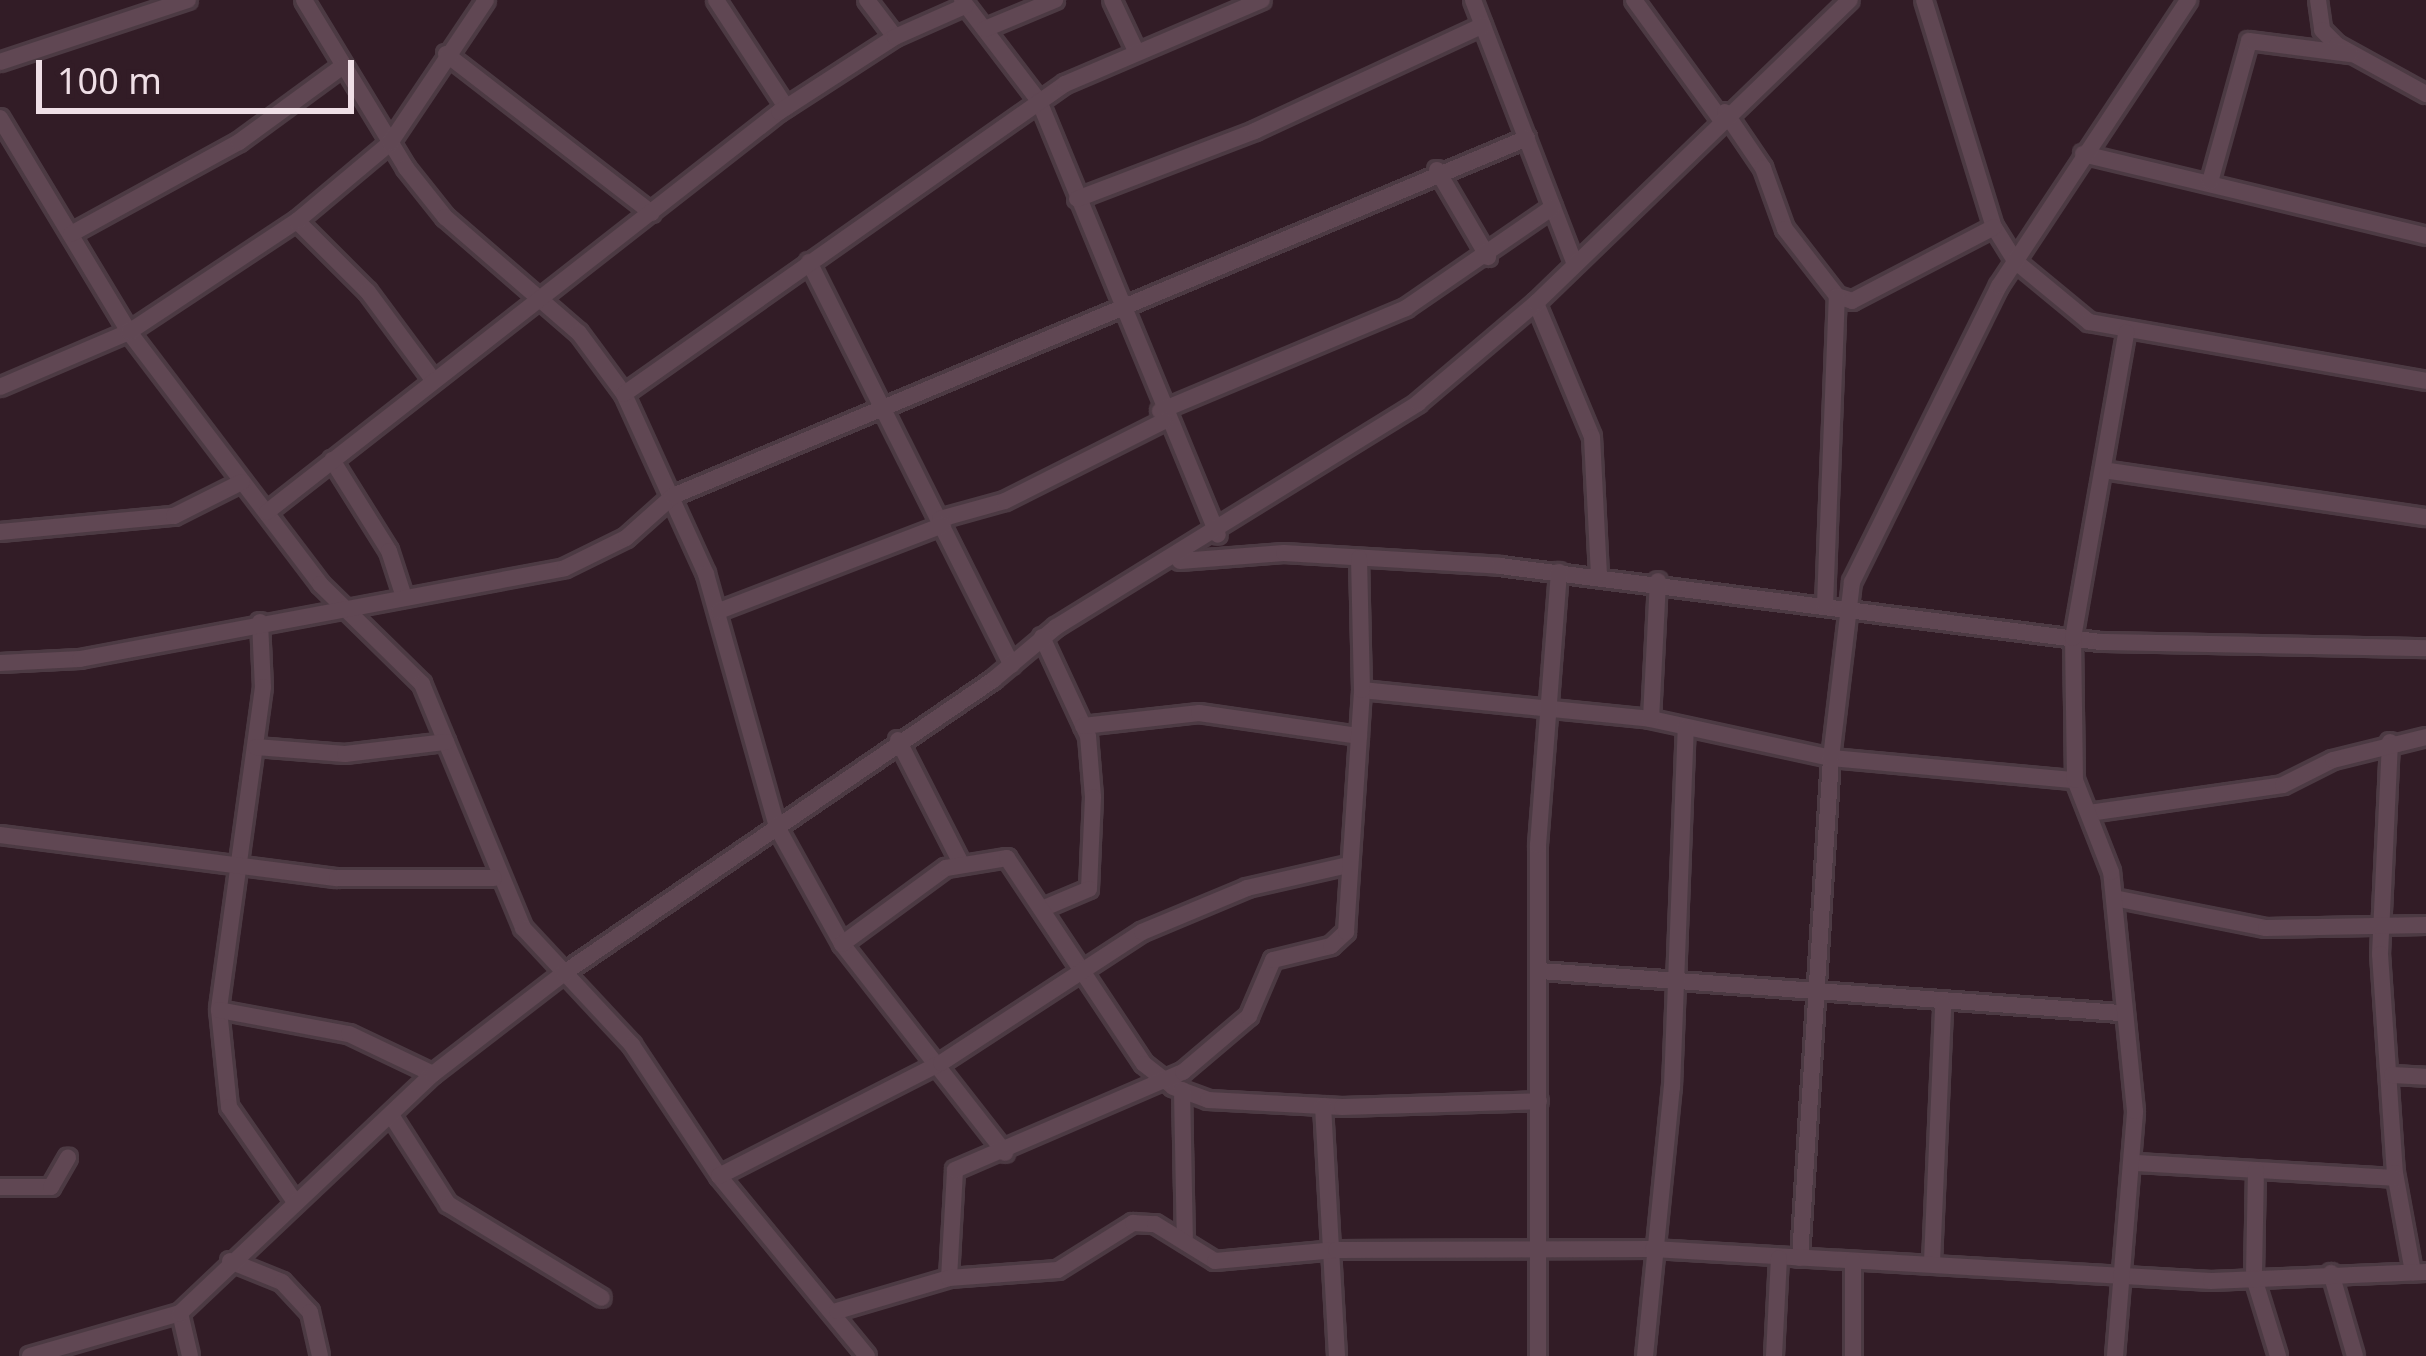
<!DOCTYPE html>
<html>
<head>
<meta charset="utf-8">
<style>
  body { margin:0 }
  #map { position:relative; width:2426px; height:1356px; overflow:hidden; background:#321c26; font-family:"Noto Sans",sans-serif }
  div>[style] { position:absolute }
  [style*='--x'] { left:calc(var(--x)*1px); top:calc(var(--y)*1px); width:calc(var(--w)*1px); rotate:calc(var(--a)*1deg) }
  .roads { filter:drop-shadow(3px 0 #4c3a43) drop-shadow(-3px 0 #4c3a43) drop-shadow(0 3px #4c3a43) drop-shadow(0 -3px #4c3a43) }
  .street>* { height:16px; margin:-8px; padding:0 8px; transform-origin:8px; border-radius:8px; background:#604753 }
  span { translate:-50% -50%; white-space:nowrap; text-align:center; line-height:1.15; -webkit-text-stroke:10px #321c26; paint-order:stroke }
  .scale { position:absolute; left:36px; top:60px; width:318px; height:54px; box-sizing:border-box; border:6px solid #efdfe6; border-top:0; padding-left:15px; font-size:36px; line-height:42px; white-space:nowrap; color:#efdfe6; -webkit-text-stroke:9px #321c26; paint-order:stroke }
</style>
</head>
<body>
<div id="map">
  <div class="roads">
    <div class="street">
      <div style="--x:304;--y:0;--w:197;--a:58.7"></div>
      <div style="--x:406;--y:168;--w:63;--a:51.5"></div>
      <div style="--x:445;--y:217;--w:177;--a:40.9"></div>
      <div style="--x:579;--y:333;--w:76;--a:53.6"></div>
      <div style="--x:624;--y:394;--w:198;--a:65.5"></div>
      <div style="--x:706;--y:574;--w:263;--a:74.3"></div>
      <div style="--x:777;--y:827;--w:134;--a:60.9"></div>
      <div style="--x:842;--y:944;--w:265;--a:52"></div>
      <div style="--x:716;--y:0;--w:128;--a:56.8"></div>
      <div style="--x:867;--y:0;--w:46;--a:52.9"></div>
      <div style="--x:962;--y:0;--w:127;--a:52.7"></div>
      <div style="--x:1039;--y:101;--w:469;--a:67.6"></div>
      <div style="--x:1112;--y:0;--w:56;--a:64.8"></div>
      <div style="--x:1473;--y:0;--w:283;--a:68.9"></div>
      <div style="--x:1634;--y:0;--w:145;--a:54"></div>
      <div style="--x:1924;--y:0;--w:238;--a:72.9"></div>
      <div style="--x:1994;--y:227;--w:40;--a:58"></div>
      <div style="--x:2015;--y:261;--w:96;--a:39.5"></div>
      <div style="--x:2089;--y:322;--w:342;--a:9.9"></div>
      <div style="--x:2318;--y:0;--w:30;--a:82"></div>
      <div style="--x:2322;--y:30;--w:21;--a:45"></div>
      <div style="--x:2337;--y:45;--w:102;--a:28.8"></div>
      <div style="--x:985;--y:29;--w:76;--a:-22.5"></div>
      <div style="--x:446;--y:54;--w:260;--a:37.7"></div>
      <div style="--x:0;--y:62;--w:198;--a:-18.3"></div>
      <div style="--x:1725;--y:112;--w:68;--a:55.8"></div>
      <div style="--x:1763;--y:168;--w:65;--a:70.2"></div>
      <div style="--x:1785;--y:229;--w:85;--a:52.2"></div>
      <div style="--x:1837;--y:296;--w:16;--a:18"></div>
      <div style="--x:1852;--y:301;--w:160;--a:-27.5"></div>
      <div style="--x:0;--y:118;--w:250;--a:58.9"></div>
      <div style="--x:129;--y:332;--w:316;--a:52.8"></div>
      <div style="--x:320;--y:584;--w:143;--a:44.4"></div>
      <div style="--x:422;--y:684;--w:264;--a:67.5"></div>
      <div style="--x:523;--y:928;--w:160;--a:47"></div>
      <div style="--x:632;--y:1045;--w:157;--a:56.4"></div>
      <div style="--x:719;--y:1176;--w:233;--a:50.6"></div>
      <div style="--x:2083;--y:154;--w:353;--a:13.4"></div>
      <div style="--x:1437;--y:170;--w:101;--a:59.6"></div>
      <div style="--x:2210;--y:182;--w:146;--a:-74.5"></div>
      <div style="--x:2249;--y:41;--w:102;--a:7.3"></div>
      <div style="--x:1077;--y:199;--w:191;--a:-20.9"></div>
      <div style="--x:1255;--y:131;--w:251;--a:-24.9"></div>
      <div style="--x:297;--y:221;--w:100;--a:45"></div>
      <div style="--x:368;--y:292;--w:109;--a:53.5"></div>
      <div style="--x:71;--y:234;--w:192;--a:-28.7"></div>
      <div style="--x:239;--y:142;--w:125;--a:-36.2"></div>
      <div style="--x:809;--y:262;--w:451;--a:63.3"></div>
      <div style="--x:1536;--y:303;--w:145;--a:67.3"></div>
      <div style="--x:1592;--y:437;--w:138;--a:87.1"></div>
      <div style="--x:0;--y:387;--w:140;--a:-23.1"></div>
      <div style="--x:129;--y:332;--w:201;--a:-33.5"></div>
      <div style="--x:297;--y:221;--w:121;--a:-40"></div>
      <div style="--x:390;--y:143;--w:172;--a:-56.1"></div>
      <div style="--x:624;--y:394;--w:539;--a:-35.11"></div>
      <div style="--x:1065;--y:84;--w:214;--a:-23.1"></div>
      <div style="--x:1160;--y:411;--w:267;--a:-22.7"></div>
      <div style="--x:1406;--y:308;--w:178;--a:-34.5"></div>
      <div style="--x:332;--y:460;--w:107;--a:57.9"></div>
      <div style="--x:389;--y:551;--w:45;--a:72"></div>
      <div style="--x:2103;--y:470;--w:326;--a:8.3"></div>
      <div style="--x:267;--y:512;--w:650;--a:-38"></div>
      <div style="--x:779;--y:112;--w:138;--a:-32.9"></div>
      <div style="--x:895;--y:37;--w:77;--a:-23.9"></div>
      <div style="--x:940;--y:519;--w:67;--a:-15.5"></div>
      <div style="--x:1005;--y:501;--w:178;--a:-26.7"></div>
      <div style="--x:0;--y:532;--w:175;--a:-5.3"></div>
      <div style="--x:174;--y:516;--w:76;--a:-26.6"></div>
      <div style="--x:1180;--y:561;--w:104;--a:-4.4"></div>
      <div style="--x:1284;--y:553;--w:216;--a:3.4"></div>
      <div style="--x:1500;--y:566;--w:605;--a:7.22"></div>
      <div style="--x:2100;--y:642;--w:326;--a:1.1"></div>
      <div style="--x:1825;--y:605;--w:309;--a:-87.8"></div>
      <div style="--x:719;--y:611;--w:240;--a:-21"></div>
      <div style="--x:260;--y:622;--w:65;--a:87.4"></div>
      <div style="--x:263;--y:687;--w:326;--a:97.8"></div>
      <div style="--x:219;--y:1010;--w:98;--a:84.1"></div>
      <div style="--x:229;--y:1107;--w:112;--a:55.2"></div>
      <div style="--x:1042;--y:637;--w:109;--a:65.1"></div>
      <div style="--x:1088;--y:736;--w:61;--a:85.3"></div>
      <div style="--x:1093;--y:797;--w:92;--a:92.5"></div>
      <div style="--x:1089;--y:889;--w:49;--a:157.1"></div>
      <div style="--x:0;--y:663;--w:80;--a:-2.9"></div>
      <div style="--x:80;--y:659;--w:493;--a:-10.6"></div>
      <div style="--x:565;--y:568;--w:68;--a:-26.2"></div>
      <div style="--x:626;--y:538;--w:63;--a:-41.8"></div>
      <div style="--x:673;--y:496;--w:926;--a:-22.74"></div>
      <div style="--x:1362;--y:690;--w:290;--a:5.7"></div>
      <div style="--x:1651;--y:719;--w:184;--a:12.2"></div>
      <div style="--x:1831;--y:758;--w:245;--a:5.2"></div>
      <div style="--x:1651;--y:719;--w:138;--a:-87.1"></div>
      <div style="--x:1083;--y:726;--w:117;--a:-6.4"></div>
      <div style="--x:1199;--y:713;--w:162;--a:8.2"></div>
      <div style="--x:898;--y:740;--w:140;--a:62.9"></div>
      <div style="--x:2390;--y:742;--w:212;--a:92.7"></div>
      <div style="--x:2380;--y:954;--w:220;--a:86.1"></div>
      <div style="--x:2395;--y:1173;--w:101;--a:79.7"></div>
      <div style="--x:256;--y:747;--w:89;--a:4.5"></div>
      <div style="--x:345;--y:754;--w:102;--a:-6.8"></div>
      <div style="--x:2089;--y:813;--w:196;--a:-8.2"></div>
      <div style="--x:2283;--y:785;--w:56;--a:-26.6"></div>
      <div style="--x:2333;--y:760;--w:96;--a:-13.9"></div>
      <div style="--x:0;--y:835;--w:340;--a:7.3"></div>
      <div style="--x:337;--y:878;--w:157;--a:0"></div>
      <div style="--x:2114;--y:898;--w:155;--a:11.2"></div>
      <div style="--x:2266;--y:928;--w:160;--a:-1.1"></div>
      <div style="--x:842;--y:944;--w:129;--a:-36.2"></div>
      <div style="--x:946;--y:868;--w:62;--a:-9.3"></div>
      <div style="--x:1007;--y:858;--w:247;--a:56.4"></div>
      <div style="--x:1144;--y:1064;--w:37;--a:38"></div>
      <div style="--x:1173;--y:1087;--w:37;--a:20"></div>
      <div style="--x:1208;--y:1100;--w:134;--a:3"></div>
      <div style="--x:1342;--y:1107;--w:197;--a:-1.7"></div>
      <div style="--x:1540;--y:971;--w:582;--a:4.14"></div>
      <div style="--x:219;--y:1010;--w:132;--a:10.5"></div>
      <div style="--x:349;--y:1034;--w:93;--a:25.5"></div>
      <div style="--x:2392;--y:1075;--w:34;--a:3"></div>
      <div style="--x:1182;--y:1090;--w:152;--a:88.9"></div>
      <div style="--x:1323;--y:1106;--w:250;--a:86.8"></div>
      <div style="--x:391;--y:1115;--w:106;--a:57.4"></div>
      <div style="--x:448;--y:1204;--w:180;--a:31.4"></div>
      <div style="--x:2136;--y:1163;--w:259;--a:3.3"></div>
      <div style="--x:2256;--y:1170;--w:108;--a:91.1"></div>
      <div style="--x:2254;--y:1278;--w:82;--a:72.9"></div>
      <div style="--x:719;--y:1176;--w:249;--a:-27"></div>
      <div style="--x:941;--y:1063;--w:240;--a:-33.1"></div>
      <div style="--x:1142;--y:932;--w:114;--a:-22.7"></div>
      <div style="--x:1247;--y:888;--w:99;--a:-12.8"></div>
      <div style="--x:0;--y:1187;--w:51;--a:0"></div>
      <div style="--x:51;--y:1187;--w:34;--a:-60"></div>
      <div style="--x:1800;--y:1258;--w:501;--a:-86.45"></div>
      <div style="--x:1831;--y:758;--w:177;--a:-83.2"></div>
      <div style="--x:1852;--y:582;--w:330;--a:-63.6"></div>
      <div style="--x:1999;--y:286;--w:343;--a:-56.5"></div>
      <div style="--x:230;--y:1261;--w:56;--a:22"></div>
      <div style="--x:282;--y:1282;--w:41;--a:47"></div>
      <div style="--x:310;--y:1312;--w:45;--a:77.2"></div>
      <div style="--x:1932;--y:1262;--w:257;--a:-87.5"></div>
      <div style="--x:2331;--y:1273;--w:86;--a:73.9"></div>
      <div style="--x:949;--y:1278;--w:108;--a:-86.8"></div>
      <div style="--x:955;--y:1170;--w:248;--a:-23.3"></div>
      <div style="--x:1183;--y:1072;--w:87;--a:-40.3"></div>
      <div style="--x:1249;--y:1016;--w:61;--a:-66.8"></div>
      <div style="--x:1273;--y:960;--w:60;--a:-13.6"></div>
      <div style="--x:1331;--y:946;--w:21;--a:-43"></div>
      <div style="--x:1346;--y:932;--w:243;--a:-86.2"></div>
      <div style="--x:1362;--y:690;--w:132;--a:-91.3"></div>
      <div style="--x:837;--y:1311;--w:117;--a:-16.4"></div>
      <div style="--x:949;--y:1278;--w:109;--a:-4.2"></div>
      <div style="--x:1058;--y:1270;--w:89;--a:-32.1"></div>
      <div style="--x:1133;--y:1223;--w:22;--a:3"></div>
      <div style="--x:1155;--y:1224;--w:70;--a:31.7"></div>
      <div style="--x:1215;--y:1261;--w:121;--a:-5.2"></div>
      <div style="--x:1336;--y:1250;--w:317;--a:-0.2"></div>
      <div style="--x:1653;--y:1249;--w:559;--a:3.28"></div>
      <div style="--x:2211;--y:1281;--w:215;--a:-2.4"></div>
      <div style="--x:180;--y:1313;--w:44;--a:76.9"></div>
      <div style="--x:30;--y:1356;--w:156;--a:-16"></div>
      <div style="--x:180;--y:1313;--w:348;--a:-43.4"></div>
      <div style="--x:433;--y:1074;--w:165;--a:-37.6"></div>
      <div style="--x:564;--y:973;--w:520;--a:-34.33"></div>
      <div style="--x:993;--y:680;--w:82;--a:-40.1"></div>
      <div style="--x:1056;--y:627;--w:426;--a:-31.7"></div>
      <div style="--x:1418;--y:403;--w:155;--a:-40.3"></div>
      <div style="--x:1536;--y:303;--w:436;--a:-44"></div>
      <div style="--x:1538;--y:1356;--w:511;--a:-90"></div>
      <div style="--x:1538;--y:845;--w:274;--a:-85.6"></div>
      <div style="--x:1645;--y:1356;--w:270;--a:-84.3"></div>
      <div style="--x:1672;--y:1087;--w:360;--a:-87.8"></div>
      <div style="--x:1774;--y:1356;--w:98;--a:-87.1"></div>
      <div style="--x:1853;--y:1356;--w:95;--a:-90"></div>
      <div style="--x:2115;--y:1356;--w:246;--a:-85.3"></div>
      <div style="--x:2135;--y:1111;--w:240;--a:-95.7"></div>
      <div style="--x:2111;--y:872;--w:99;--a:-111.4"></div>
      <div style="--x:2075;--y:780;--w:142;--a:-90.8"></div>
      <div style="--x:2073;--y:638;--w:310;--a:-80.1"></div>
    </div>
  </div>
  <div class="scale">100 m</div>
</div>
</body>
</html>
